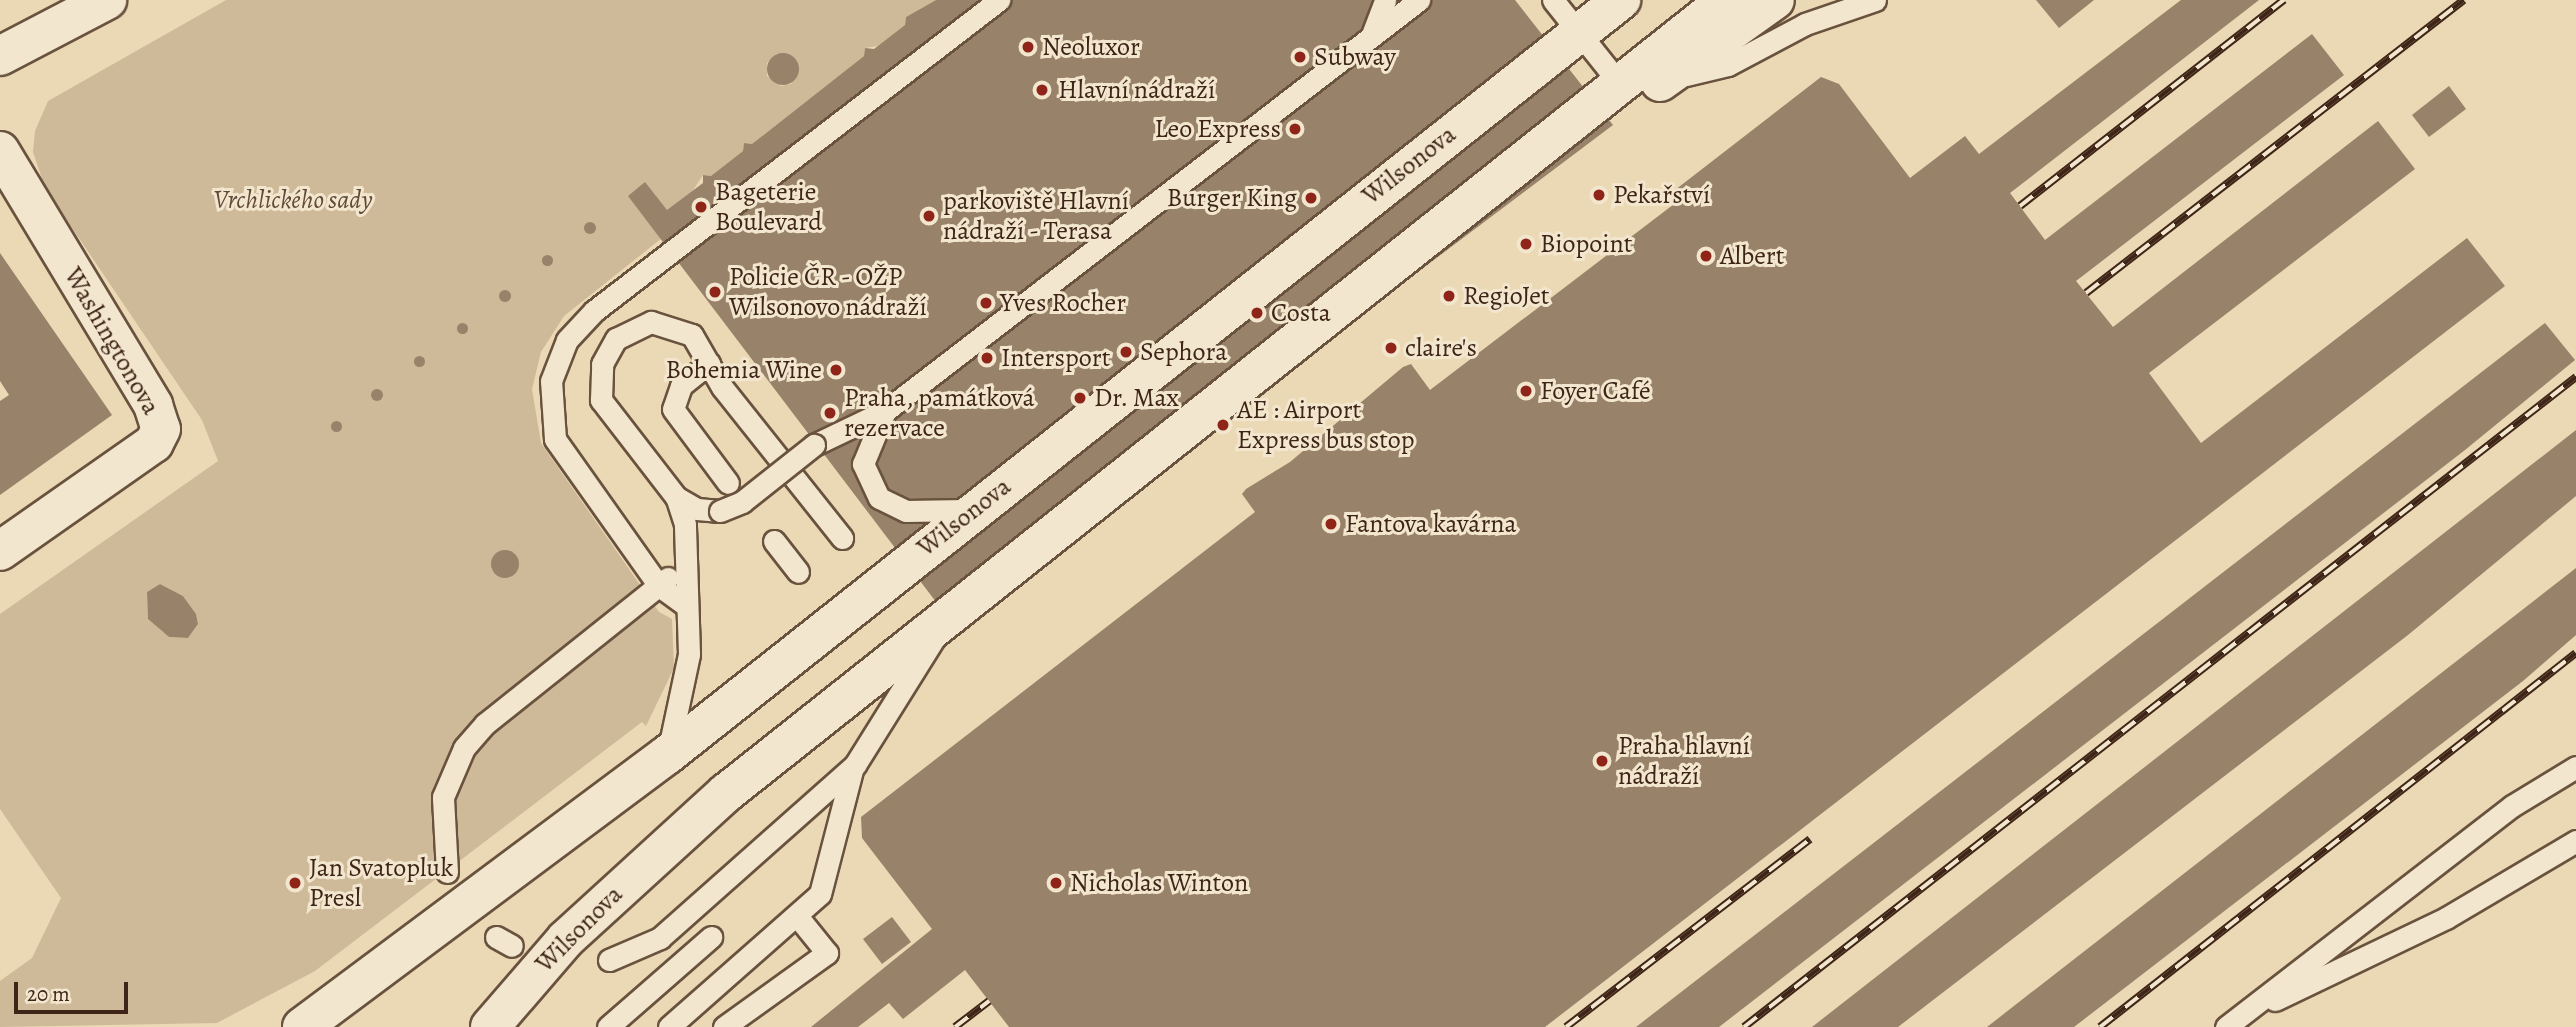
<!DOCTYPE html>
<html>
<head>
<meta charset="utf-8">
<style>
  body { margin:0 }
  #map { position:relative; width:2576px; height:1027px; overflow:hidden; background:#ebd8b4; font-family:Alegreya,serif }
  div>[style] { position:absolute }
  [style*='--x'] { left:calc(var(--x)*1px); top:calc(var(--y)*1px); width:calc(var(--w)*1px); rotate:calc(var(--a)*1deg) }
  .green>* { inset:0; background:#ceba99 }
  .building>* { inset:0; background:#988269 }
  .round { border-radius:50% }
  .roads { filter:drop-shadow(2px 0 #69523e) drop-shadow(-2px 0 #69523e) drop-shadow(0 2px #69523e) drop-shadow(0 -2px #69523e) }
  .service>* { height:21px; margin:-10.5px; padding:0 10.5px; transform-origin:10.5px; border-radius:10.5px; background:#f2e6ce }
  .minor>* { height:38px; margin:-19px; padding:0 19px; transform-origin:19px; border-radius:19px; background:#f2e6ce }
  .secondary>* { height:38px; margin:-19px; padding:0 19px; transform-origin:19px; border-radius:19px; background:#f2e6ce }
  .rail>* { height:8px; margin-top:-4px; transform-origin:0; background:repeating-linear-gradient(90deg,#f2e6ce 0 16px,#3e2517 0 32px); box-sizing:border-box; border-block:2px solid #3e2517 }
  .bridges { filter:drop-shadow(2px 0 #69523e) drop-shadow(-2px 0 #69523e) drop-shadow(0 2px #69523e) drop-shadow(0 -2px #69523e) }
  .service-bridge>* { height:21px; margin:-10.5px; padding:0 10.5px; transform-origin:10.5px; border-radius:10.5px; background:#f2e6ce }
  .dots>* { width:19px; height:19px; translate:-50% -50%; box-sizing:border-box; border:4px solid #f2e6ce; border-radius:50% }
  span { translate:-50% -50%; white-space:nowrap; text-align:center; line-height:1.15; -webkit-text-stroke:6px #f2e6ce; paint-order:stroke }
  .poi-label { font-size:26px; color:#3e2517 }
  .left { translate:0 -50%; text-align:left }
  .right { translate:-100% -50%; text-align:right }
  .street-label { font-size:26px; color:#3e2517 }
  .park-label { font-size:26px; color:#624a38; font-style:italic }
  .scale { position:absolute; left:14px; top:982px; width:114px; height:32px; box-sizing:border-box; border:4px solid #3e2517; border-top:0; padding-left:9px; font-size:21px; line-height:24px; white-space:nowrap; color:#3e2517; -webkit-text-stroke:5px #f2e6ce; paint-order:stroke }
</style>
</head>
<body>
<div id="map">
  <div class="green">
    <div style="clip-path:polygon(evenodd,226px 0,936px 0,906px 17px,905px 25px,878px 46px,865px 48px,864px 56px,752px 144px,744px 143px,743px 151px,711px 176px,703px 175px,662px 238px,564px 316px,541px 352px,532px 389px,541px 443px,659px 612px,672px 619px,674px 668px,646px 726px,642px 722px,315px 971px,217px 1023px,0 1027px,0 981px,32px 958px,61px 898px,0 809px,0 614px,218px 461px,202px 420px,45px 188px,33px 152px,35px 131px,48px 101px,226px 0,777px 54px,797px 61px,791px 84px,781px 86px,767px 76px,767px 63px,777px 54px,226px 0,502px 551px,518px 559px,509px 578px,491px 569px,502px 551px,226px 0,160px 584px,183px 596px,196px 614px,198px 624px,188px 638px,169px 637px,148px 619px,147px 592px,160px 584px)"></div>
  </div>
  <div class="building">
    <div style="clip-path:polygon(936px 0,1515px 0,1613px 125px,952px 623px,628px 196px,645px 182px,667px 210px,703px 183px,703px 175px,711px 176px,743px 151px,744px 143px,752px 144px,864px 56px,865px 48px,874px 49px,905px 25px,906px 17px)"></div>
    <div style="clip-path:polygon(2036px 0,2094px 0,2059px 28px)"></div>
    <div style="clip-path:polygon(2181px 0,2259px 0,2010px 193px,2045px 240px,2312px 34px,2344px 75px,2076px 281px,2113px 327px,2378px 121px,2415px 169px,2149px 373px,2201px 443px,2467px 238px,2505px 286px,1545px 1027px,1009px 1027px,965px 970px,903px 1019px,889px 1003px,858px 1027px,811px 1027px,932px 929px,862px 838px,861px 817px,1255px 512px,1242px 494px,1246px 489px,1290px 462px,1403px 367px,1411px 364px,1430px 390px,1682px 198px,1675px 190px,1821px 77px,1839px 84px,1910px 178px,1965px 136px,1979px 154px)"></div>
    <div class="round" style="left:767px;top:53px;width:32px;height:32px"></div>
    <div style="clip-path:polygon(2449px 86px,2466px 109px,2429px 137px,2412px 115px)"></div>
    <div class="round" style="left:584px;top:222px;width:12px;height:12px"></div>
    <div style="clip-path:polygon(0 253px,112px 415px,0 495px,0 401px,9px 395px,0 381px)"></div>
    <div class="round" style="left:541.5px;top:254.5px;width:11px;height:11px"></div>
    <div class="round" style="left:499px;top:290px;width:12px;height:12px"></div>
    <div class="round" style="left:456.5px;top:322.5px;width:11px;height:11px"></div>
    <div style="clip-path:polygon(2545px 323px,2575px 360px,2465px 450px,1719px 1027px,1636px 1027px)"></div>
    <div class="round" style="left:413.5px;top:355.5px;width:11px;height:11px"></div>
    <div class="round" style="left:371px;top:389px;width:12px;height:12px"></div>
    <div class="round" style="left:330.5px;top:420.5px;width:11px;height:11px"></div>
    <div style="clip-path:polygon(2576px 430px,2576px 496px,2408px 635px,1898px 1027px,1812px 1027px)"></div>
    <div class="round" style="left:491px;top:550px;width:28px;height:28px"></div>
    <div style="clip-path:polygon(2576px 568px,2576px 635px,2523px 681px,2074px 1027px,1987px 1027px)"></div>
    <div style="clip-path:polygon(160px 584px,183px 596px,196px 614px,198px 624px,188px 638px,169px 637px,148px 619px,147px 592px)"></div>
    <div style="clip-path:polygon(892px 917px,911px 942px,882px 964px,863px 939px)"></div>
  </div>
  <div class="roads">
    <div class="service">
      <div style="--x:1553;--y:0;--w:101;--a:51.4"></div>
      <div style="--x:1616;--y:79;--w:16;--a:-43"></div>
      <div style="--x:1373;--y:32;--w:34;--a:-69"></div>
      <div style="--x:1686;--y:75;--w:43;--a:-13.4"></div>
      <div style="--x:1728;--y:65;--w:87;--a:-28"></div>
      <div style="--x:1805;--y:24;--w:74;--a:-18.9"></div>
      <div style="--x:709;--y:363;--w:36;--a:141"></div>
      <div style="--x:681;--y:386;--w:24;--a:109"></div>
      <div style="--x:673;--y:409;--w:92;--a:53.4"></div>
      <div style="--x:814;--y:445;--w:79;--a:-25.6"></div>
      <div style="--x:676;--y:497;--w:24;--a:30"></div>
      <div style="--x:697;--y:509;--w:23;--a:5"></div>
      <div style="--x:966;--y:510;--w:60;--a:179"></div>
      <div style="--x:906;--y:511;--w:30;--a:-154"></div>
      <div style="--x:879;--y:498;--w:38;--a:-115"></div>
      <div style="--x:863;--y:464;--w:57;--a:-67.5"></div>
      <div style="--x:885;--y:411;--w:674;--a:-37.58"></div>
      <div style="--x:774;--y:541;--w:39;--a:52"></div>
      <div style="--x:684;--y:604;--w:31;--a:-144"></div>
      <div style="--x:659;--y:586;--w:180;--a:-125.3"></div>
      <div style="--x:555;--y:439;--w:58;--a:-93.9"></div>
      <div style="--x:551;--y:381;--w:44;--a:-68.7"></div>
      <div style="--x:567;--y:340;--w:40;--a:-47"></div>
      <div style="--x:594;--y:311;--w:511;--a:-37.52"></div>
      <div style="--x:668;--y:753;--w:101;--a:-78"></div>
      <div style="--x:689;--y:654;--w:130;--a:-91.8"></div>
      <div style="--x:685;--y:524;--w:28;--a:-108"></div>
      <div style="--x:676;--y:497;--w:123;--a:-127.7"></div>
      <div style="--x:601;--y:400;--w:36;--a:-88"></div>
      <div style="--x:602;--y:364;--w:29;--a:-61"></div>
      <div style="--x:616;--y:339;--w:39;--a:-26"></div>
      <div style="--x:651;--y:322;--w:43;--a:17.6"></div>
      <div style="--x:692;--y:335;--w:60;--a:60"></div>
      <div style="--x:722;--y:387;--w:193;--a:51.5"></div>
      <div style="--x:447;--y:872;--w:75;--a:-93.1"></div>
      <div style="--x:443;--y:797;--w:53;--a:-66.8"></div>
      <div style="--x:464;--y:748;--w:32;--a:-49"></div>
      <div style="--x:485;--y:724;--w:234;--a:-38.6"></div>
      <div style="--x:496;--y:937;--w:18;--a:29"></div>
      <div style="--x:609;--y:960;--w:56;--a:-23.3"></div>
      <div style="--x:660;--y:938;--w:261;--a:-41.6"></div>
      <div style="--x:855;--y:765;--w:147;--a:-58"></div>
      <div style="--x:2275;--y:1000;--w:190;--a:-25.6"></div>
      <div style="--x:2446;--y:918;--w:151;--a:-30.6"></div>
      <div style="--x:608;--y:1027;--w:137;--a:-41.1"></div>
      <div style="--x:669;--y:1027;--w:201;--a:-41.4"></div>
      <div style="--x:820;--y:894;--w:128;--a:-75.5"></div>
      <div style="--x:724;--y:1027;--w:127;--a:-35.7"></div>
      <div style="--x:827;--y:953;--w:48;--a:-129"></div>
      <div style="--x:2226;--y:1027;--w:361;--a:-37.7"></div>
      <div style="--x:2512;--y:806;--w:75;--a:-31.4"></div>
    </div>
    <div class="minor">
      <div style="--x:0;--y:56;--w:121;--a:-27.6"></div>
      <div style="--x:0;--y:151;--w:297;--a:58.9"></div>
      <div style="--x:153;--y:405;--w:25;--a:72"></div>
      <div style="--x:161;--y:429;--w:16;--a:117"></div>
      <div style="--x:154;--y:443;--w:188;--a:145"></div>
    </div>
    <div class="secondary">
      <div style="--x:1660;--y:82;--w:141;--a:-35.5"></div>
      <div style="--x:302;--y:1027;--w:455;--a:-36.7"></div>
      <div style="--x:667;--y:755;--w:1217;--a:-38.36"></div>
      <div style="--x:490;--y:1027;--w:116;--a:-49.2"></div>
      <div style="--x:566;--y:939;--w:217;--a:-42.4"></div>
      <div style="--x:726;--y:793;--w:1276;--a:-38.41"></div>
    </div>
  </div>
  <div class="rail">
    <div style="--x:2020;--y:206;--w:335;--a:-38"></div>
    <div style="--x:2086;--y:293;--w:478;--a:-37.8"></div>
    <div style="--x:955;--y:1027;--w:43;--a:-37.4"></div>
    <div style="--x:1566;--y:1027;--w:308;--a:-37.6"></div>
    <div style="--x:1744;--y:1027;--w:1056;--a:-38"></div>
    <div style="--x:2100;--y:1027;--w:605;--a:-38.16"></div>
  </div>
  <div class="bridges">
    <div class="service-bridge">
      <div style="--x:720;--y:511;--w:24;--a:-22"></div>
      <div style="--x:742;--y:502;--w:92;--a:-38.4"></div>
    </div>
  </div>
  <div class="dots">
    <div style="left:1028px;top:47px;background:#8f2418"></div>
    <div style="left:1300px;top:57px;background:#8f2418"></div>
    <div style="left:1042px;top:90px;background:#8f2418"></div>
    <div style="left:1295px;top:129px;background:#8f2418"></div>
    <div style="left:1599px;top:195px;background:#8f2418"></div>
    <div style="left:1311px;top:198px;background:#8f2418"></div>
    <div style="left:701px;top:207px;background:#8f2418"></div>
    <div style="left:929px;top:216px;background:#8f2418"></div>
    <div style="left:1526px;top:244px;background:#8f2418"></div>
    <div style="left:1706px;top:256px;background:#8f2418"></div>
    <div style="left:715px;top:292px;background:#8f2418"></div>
    <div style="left:1449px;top:296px;background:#8f2418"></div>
    <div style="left:986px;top:303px;background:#8f2418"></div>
    <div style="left:1257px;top:313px;background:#8f2418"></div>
    <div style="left:1391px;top:348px;background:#8f2418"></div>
    <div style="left:1126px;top:352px;background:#8f2418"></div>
    <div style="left:987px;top:358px;background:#8f2418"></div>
    <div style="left:836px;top:370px;background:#8f2418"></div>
    <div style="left:1526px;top:391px;background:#8f2418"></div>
    <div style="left:1080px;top:398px;background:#8f2418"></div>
    <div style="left:830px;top:413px;background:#8f2418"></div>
    <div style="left:1223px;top:425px;background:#8f2418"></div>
    <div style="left:1331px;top:524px;background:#8f2418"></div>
    <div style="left:1602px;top:761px;background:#8f2418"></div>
    <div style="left:295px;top:883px;background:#8f2418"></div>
    <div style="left:1056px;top:883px;background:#8f2418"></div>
  </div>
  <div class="poi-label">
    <span class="left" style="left:1042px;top:47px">Neoluxor</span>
    <span class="left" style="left:1314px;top:57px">Subway</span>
    <span class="left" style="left:1058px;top:90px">Hlavní nádraží</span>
    <span class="right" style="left:1281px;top:129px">Leo Express</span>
    <span class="left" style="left:715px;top:207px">Bageterie<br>Boulevard</span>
    <span class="left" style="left:1613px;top:195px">Pekařství</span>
    <span class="right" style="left:1297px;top:198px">Burger King</span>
    <span class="left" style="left:943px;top:216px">parkoviště Hlavní<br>nádraží - Terasa</span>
    <span class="left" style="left:1540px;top:244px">Biopoint</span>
    <span class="left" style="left:1720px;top:256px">Albert</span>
    <span class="left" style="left:729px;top:292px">Policie ČR - OŽP<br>Wilsonovo nádraží</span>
    <span class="left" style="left:1463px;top:296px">RegioJet</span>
    <span class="left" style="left:1000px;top:303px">Yves Rocher</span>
    <span class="left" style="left:1271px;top:313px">Costa</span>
    <span class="left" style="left:1405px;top:348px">claire's</span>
    <span class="left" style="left:1140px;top:352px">Sephora</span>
    <span class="left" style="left:1001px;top:358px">Intersport</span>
    <span class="right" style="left:822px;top:370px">Bohemia Wine</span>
    <span class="left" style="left:1540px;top:391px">Foyer Café</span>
    <span class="left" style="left:844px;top:413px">Praha, památková<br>rezervace</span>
    <span class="left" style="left:1094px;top:398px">Dr. Max</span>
    <span class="left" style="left:1237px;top:425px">AE : Airport<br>Express bus stop</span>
    <span class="left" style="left:1345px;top:524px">Fantova kavárna</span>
    <span class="left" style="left:1618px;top:761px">Praha hlavní<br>nádraží</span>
    <span class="left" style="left:309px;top:883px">Jan Svatopluk<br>Presl</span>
    <span class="left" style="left:1070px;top:883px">Nicholas Winton</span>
  </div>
  <div class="street-label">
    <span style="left:1409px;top:165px;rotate:-38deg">Wilsonova</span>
    <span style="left:112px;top:341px;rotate:60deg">Washingtonova</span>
    <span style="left:964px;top:517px;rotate:-38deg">Wilsonova</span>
    <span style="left:579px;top:929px;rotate:-45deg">Wilsonova</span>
  </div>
  <div class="park-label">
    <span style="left:293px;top:200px">Vrchlického sady</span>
  </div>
  <div class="scale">20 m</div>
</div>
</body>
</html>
